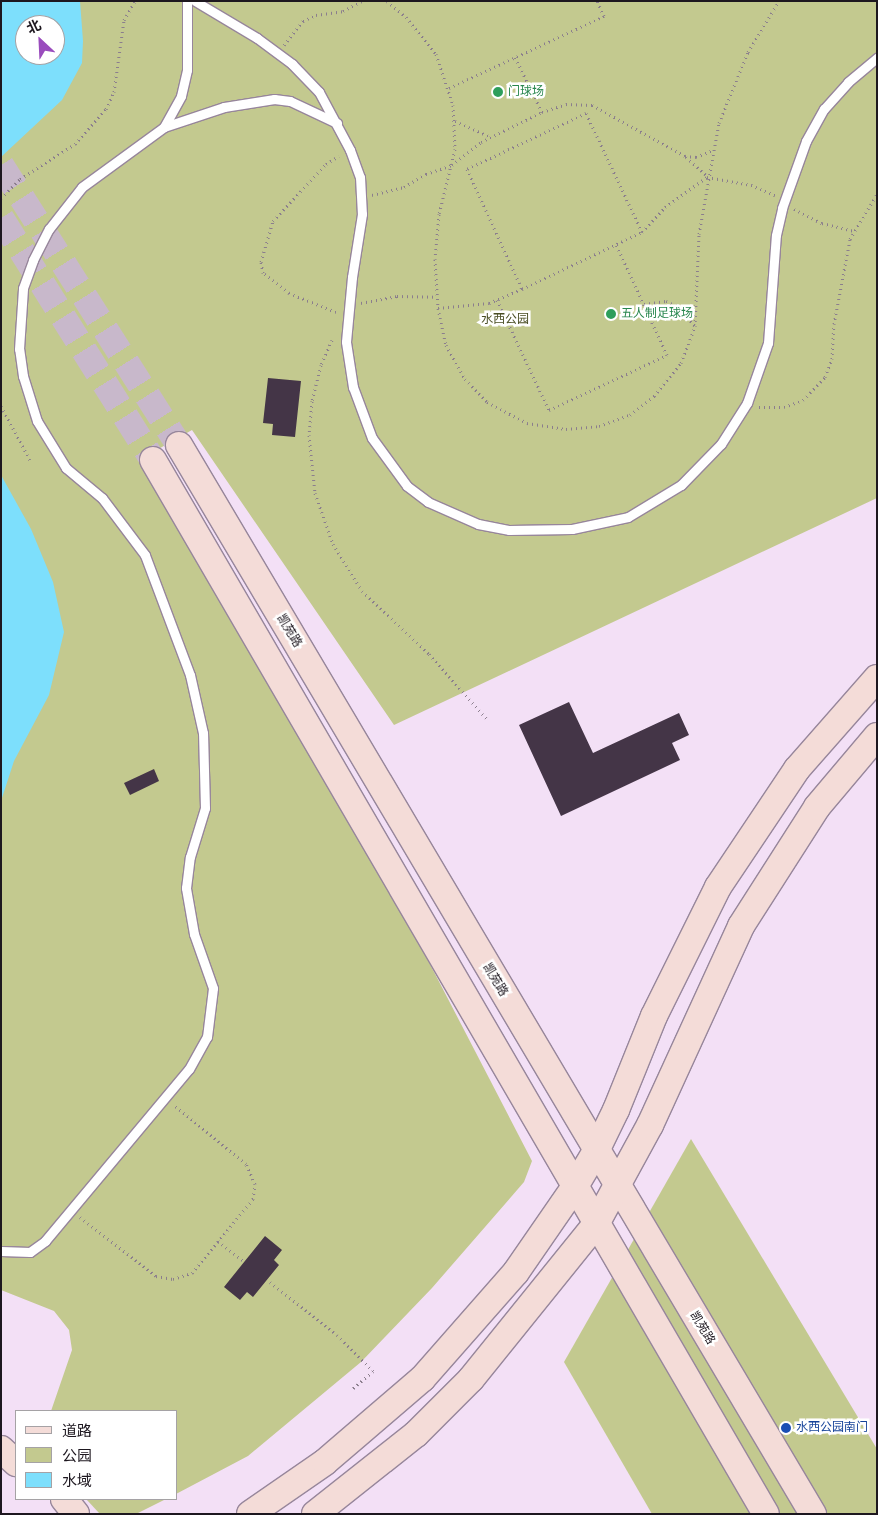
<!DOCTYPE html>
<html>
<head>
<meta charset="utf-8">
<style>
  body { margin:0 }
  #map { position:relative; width:878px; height:1515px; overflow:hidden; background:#f3e0f6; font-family:"Fira Sans","Noto Sans SC",sans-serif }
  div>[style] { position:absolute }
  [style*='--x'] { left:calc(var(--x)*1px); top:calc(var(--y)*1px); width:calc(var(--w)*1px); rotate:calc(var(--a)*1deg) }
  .green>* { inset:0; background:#c3c98f }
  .water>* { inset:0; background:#7ddffc }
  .building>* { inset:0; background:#443547 }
  .secondary-tunnel>* { height:26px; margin-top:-13px; transform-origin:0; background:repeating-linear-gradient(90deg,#c8b8cb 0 26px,transparent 0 39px) }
  .path>* { height:3px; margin-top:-1.5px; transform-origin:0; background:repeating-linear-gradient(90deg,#8b7e8d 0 1px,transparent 0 5px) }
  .roads { filter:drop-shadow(1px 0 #97869b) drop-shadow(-1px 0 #97869b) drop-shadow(0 1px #97869b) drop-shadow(0 -1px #97869b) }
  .lane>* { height:9px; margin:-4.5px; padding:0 4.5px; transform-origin:4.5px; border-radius:4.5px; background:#fff }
  .secondary>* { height:26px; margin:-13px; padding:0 13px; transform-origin:13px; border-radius:13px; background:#f4dcd8 }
  .dots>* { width:14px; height:14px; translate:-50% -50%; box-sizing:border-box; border:2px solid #fff; border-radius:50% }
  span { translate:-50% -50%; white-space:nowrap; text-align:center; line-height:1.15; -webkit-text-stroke:5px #fff; paint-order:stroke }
  .leisure-label { font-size:12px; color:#27864d }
  .left { translate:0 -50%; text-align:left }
  .park-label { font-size:12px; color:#494d23 }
  .street-label { font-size:12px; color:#1d171f }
  .transit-label { font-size:12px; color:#164399 }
  .frame { position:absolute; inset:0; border:2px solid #1d171f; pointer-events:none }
  .legend { position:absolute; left:15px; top:1410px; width:162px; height:90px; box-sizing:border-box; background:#fff; border:1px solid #a5a2a5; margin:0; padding:6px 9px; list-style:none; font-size:15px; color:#1d171f }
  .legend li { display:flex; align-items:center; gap:10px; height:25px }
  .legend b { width:25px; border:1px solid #a5a2a5 }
  .north { position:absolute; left:15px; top:15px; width:50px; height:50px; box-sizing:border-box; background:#fff; border:1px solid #a5a2a5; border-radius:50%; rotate:335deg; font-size:14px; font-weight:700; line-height:20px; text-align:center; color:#1d171f }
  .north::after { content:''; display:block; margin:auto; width:18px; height:22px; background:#9a4cbd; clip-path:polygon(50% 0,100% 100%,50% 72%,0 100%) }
</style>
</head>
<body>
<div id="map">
  <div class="green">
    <div style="clip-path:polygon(evenodd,1px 1px,877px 1px,877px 498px,394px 725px,192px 430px,139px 460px,419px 943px,532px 1161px,524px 1182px,432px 1288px,361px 1362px,248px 1456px,176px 1494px,176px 1411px,51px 1411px,72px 1350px,69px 1330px,54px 1311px,1px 1290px,1px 1px,25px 25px,55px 25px,55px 55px,25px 55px,25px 25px)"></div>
    <div style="clip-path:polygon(691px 1139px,877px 1449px,877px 1514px,652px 1514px,564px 1362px)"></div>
    <div style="clip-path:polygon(86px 1499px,166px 1499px,136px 1514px,100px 1514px)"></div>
  </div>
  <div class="water">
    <div style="clip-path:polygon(evenodd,1px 1px,80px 1px,83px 41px,82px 63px,62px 100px,1px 157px,1px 1px,25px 25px,55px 25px,55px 55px,25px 55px,25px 25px)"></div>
    <div style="clip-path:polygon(1px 475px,31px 529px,53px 582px,64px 632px,49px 695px,14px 761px,1px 801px)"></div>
  </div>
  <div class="building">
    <div style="clip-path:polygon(268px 378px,301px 381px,295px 437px,272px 435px,273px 424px,263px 423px)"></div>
    <div style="clip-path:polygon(569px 702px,593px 753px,679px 713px,689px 735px,672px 743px,680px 760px,561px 816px,519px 725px)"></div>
    <div style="clip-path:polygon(154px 769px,159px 781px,130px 795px,124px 783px)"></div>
    <div style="clip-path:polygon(265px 1236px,282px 1250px,274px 1260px,279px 1265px,253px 1297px,247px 1292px,240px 1300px,224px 1287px)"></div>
  </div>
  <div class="secondary-tunnel">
    <div style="--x:1;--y:165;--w:332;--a:57.6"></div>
    <div style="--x:1;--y:218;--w:286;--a:57.9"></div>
  </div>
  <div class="path">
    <div style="--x:387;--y:1;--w:25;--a:40"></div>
    <div style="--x:406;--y:17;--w:48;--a:51"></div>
    <div style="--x:436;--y:54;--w:54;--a:71.6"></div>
    <div style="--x:453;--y:105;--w:44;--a:87.4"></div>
    <div style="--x:455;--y:149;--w:67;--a:103.8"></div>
    <div style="--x:439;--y:214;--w:45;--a:95.1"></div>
    <div style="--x:435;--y:259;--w:49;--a:86.5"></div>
    <div style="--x:438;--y:308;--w:38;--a:78"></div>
    <div style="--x:446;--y:345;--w:39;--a:61"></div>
    <div style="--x:465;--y:379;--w:32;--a:46"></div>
    <div style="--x:487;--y:402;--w:45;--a:27.7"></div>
    <div style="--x:527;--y:423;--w:39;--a:9"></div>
    <div style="--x:566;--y:429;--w:33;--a:-5"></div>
    <div style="--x:599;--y:426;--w:33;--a:-20"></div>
    <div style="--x:630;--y:415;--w:31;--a:-38"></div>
    <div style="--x:654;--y:396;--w:43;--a:-50.7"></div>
    <div style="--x:681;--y:363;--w:40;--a:-69"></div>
    <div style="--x:695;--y:326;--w:92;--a:-87.5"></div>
    <div style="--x:699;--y:234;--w:113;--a:-79.8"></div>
    <div style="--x:719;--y:123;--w:77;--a:-67.8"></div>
    <div style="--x:748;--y:52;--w:60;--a:-58.7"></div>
    <div style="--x:284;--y:45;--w:31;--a:-52"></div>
    <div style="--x:303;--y:21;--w:14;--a:-25"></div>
    <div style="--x:316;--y:15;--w:27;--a:-8"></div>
    <div style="--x:343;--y:11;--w:21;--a:-28"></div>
    <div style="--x:449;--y:88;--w:171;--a:-24.9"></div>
    <div style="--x:604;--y:16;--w:17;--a:-115"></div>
    <div style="--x:542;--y:112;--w:25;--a:-18"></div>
    <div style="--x:566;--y:104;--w:26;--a:2"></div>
    <div style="--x:592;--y:105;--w:106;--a:28.7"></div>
    <div style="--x:685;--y:156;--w:11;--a:5"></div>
    <div style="--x:696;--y:157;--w:18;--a:-22"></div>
    <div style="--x:455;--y:121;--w:39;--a:24"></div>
    <div style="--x:686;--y:157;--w:28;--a:42"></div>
    <div style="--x:372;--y:195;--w:33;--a:-14"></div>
    <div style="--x:404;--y:187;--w:26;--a:-31"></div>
    <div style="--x:426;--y:174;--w:28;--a:-19"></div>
    <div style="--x:452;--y:165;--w:37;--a:-38"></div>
    <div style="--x:481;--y:142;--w:68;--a:-26.2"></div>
    <div style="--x:542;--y:112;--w:61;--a:-116.1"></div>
    <div style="--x:1;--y:198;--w:27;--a:-45"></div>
    <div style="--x:20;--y:179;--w:65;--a:-32.5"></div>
    <div style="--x:75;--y:144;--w:47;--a:-48.5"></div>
    <div style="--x:106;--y:109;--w:19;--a:-65"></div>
    <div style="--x:114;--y:92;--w:73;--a:-82.1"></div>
    <div style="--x:124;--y:20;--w:22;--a:-60"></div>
    <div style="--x:794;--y:209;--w:31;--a:27"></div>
    <div style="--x:822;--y:223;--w:32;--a:14"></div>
    <div style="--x:642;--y:232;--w:34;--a:-47"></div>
    <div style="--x:665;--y:207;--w:52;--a:-35.5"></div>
    <div style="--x:707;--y:177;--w:45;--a:10.3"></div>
    <div style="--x:751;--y:185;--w:26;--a:23"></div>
    <div style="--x:497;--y:300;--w:122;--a:64.7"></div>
    <div style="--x:549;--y:410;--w:130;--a:-25"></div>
    <div style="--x:667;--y:355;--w:122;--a:-114.7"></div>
    <div style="--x:361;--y:303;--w:37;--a:-11"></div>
    <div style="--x:397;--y:296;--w:39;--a:1"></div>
    <div style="--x:644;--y:304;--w:22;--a:-8"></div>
    <div style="--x:666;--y:301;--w:12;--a:24"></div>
    <div style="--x:677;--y:306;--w:27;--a:48"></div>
    <div style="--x:438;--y:308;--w:51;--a:-5.6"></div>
    <div style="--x:489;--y:303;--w:36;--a:-23"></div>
    <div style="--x:522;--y:289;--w:133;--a:-25.4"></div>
    <div style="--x:642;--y:232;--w:132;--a:-115.2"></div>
    <div style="--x:586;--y:113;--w:132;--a:154.8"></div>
    <div style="--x:467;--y:169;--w:132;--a:65.4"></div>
    <div style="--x:336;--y:312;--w:51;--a:-158"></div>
    <div style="--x:289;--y:293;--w:33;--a:-142"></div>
    <div style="--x:263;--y:273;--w:11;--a:-100"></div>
    <div style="--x:261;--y:262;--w:43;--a:-73.7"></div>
    <div style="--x:273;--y:221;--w:78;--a:-47.1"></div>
    <div style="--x:326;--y:164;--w:15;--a:-32"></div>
    <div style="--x:332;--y:340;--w:27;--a:114"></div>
    <div style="--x:321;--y:365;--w:37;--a:104"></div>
    <div style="--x:312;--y:401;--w:34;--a:95"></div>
    <div style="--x:309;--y:435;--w:58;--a:84.1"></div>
    <div style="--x:315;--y:493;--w:54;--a:70.6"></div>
    <div style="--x:333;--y:544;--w:55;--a:58.3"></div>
    <div style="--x:362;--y:591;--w:92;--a:43.2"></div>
    <div style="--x:429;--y:654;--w:86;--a:48.3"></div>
    <div style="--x:1;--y:406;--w:61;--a:61.8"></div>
    <div style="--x:759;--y:407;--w:25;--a:0"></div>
    <div style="--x:784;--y:407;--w:20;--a:-20"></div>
    <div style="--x:803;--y:400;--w:32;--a:-46"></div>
    <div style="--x:825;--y:377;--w:19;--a:-69"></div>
    <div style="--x:832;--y:359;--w:35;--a:-87"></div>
    <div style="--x:834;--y:324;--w:86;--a:-79.3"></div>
    <div style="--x:850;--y:239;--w:52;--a:-59"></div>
    <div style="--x:80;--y:1217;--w:96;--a:37.8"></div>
    <div style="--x:156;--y:1276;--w:17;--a:10"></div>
    <div style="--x:173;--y:1279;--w:20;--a:-18"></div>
    <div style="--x:192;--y:1273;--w:96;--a:-50.5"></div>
    <div style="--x:253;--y:1199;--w:15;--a:-82"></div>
    <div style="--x:255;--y:1184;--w:22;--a:-114"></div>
    <div style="--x:246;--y:1164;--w:94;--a:-140.6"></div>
    <div style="--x:218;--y:1241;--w:31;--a:38"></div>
    <div style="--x:270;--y:1282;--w:85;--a:38.3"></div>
    <div style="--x:337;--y:1335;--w:51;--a:45"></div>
    <div style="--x:373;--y:1371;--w:28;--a:139"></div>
  </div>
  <div class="roads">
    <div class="lane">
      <div style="--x:195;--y:1;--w:72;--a:30.8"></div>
      <div style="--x:257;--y:38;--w:44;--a:36.6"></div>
      <div style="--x:292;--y:64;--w:39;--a:46"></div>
      <div style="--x:319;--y:92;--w:66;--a:61.9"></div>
      <div style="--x:350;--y:150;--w:29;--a:70"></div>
      <div style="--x:360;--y:177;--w:37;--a:87"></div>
      <div style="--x:362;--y:214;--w:64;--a:99"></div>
      <div style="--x:352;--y:277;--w:65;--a:95.3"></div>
      <div style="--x:346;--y:342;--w:46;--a:81.2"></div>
      <div style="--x:353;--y:387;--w:54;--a:69.6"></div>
      <div style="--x:372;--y:438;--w:59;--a:53.9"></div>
      <div style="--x:407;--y:486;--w:26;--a:37"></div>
      <div style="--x:428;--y:502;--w:55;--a:23.7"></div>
      <div style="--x:478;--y:524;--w:32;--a:11"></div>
      <div style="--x:509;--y:530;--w:63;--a:-0.9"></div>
      <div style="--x:572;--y:529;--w:57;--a:-12.1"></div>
      <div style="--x:628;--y:517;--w:62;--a:-31.1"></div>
      <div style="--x:681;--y:485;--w:57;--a:-45.7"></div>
      <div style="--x:721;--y:444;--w:49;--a:-57.6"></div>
      <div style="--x:747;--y:403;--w:64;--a:-70.7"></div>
      <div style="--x:768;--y:343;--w:108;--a:-85.8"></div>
      <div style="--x:776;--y:235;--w:28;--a:-77"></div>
      <div style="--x:782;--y:208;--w:71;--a:-70.3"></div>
      <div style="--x:806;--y:141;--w:37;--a:-61"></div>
      <div style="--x:824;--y:109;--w:36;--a:-48"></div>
      <div style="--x:848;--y:82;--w:38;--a:-40"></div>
      <div style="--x:164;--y:127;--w:35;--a:-61"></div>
      <div style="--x:181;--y:96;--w:27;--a:-77"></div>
      <div style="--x:187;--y:70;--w:69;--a:-90"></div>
      <div style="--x:1;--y:1251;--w:29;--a:2"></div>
      <div style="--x:30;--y:1252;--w:19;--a:-36"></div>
      <div style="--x:45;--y:1241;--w:224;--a:-50.1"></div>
      <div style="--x:189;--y:1069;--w:37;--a:-61"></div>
      <div style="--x:207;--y:1037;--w:49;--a:-83"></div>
      <div style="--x:213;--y:988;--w:57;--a:-109.4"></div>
      <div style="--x:194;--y:934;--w:47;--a:-99.9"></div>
      <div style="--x:186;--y:888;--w:31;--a:-83"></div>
      <div style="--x:190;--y:857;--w:51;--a:-73"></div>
      <div style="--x:205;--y:808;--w:75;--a:-91.5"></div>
      <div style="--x:203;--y:733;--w:59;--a:-102.6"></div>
      <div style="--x:190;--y:675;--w:128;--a:-110.6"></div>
      <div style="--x:145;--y:555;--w:71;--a:-127"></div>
      <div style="--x:102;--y:498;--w:47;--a:-140.2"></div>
      <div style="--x:66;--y:468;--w:55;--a:-121.7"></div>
      <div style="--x:37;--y:421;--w:47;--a:-107.3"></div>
      <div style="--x:23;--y:376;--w:27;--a:-98"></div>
      <div style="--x:19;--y:349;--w:61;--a:-86.2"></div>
      <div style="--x:23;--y:288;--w:30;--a:-70"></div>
      <div style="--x:33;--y:260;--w:35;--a:-63"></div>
      <div style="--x:49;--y:229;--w:53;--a:-51.8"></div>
      <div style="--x:82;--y:187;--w:102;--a:-36.2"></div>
      <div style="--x:164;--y:127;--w:63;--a:-18.4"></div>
      <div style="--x:224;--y:107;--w:51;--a:-9.1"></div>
      <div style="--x:274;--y:99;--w:16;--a:7"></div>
      <div style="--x:290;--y:101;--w:52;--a:25.1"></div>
    </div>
    <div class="secondary">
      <div style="--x:179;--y:445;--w:1243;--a:59.33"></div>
      <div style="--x:153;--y:460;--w:1219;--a:59.82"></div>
      <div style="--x:1;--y:1449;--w:21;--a:43"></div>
      <div style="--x:64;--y:1499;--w:19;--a:51"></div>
      <div style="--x:250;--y:1514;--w:91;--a:-34.7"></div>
      <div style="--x:325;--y:1462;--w:128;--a:-40.6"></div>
      <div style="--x:422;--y:1379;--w:142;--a:-48.7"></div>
      <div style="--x:516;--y:1272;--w:102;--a:-55.4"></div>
      <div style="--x:574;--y:1188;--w:43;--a:-59.3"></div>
      <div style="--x:596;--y:1151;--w:46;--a:-64"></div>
      <div style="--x:616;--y:1110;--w:101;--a:-68"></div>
      <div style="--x:654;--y:1016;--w:144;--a:-63.6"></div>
      <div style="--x:718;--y:887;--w:142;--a:-56.2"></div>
      <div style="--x:797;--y:769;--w:121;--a:-48.7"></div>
      <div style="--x:315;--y:1514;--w:129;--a:-38.4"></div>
      <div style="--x:416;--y:1434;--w:78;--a:-45"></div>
      <div style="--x:471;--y:1379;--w:199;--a:-51.1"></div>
      <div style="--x:596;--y:1224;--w:113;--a:-61.4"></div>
      <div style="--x:650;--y:1125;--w:219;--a:-65.4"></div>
      <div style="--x:741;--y:926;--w:141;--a:-57.4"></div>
      <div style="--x:817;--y:807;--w:93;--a:-49.8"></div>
    </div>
  </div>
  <div class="dots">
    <div style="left:498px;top:92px;background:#2e9e5b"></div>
    <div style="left:611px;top:314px;background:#2e9e5b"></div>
    <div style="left:786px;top:1428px;background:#1a4fb4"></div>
  </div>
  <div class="leisure-label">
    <span class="left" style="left:508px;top:92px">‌门球场‌</span>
    <span class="left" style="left:621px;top:314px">五人制足球场</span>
  </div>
  <div class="park-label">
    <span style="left:505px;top:320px">水西公园</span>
  </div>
  <div class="street-label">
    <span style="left:289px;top:631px;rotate:59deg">凯苑路</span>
    <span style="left:495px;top:980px;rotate:59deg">凯苑路</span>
    <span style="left:702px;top:1328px;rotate:59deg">凯苑路</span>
  </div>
  <div class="transit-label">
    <span class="left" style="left:796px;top:1428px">水西公园南门</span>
  </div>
  <div class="frame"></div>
  <ul class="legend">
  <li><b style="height:6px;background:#f4dcd8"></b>道路</li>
  <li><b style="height:14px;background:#c3c98f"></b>公园</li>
  <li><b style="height:14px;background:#7ddffc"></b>水域</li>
  </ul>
  <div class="north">北</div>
</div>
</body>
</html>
